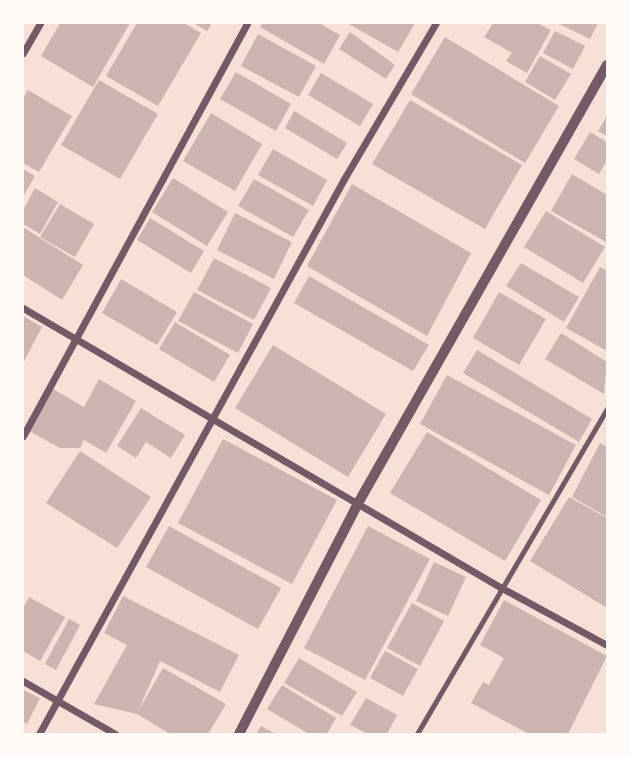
<!DOCTYPE html>
<html>
<head>
<meta charset="utf-8">
<style>
  body { margin:0 }
  #map { position:relative; width:630px; height:757px; overflow:hidden; background:#f7e1d7; font-family:"PT Sans Narrow",sans-serif }
  div>[style] { position:absolute }
  [style*='--x'] { left:calc(var(--x)*1px); top:calc(var(--y)*1px); width:calc(var(--w)*1px); rotate:calc(var(--a)*1deg) }
  .building>* { inset:0; background:#ccb4b1 }
  .service>* { height:4.5px; margin:-2.25px; padding:0 2.25px; transform-origin:2.25px; border-radius:2.25px; background:#755966 }
  .minor>* { height:7px; margin:-3.5px; padding:0 3.5px; transform-origin:3.5px; border-radius:3.5px; background:#755966 }
  .tertiary>* { height:10px; margin:-5px; padding:0 5px; transform-origin:5px; border-radius:5px; background:#755966 }
  span { translate:-50% -50%; white-space:nowrap; text-align:center; line-height:1.15; -webkit-text-stroke:5px #fffaf5; paint-order:stroke }
  .frame { position:absolute; inset:0; border:24px solid #fffaf5; pointer-events:none }
</style>
</head>
<body>
<div id="map">
  <div class="building">
    <div style="clip-path:polygon(60px 23px,130px 23px,93px 87px,41px 56px)"></div>
    <div style="clip-path:polygon(137px 23px,184px 23px,201px 33px,158px 106px,106px 76px)"></div>
    <div style="clip-path:polygon(193px 23px,212px 23px,207px 31px)"></div>
    <div style="clip-path:polygon(263px 23px,319px 23px,340px 35px,324px 64px,260px 27px)"></div>
    <div style="clip-path:polygon(347px 23px,415px 23px,398px 52px)"></div>
    <div style="clip-path:polygon(493px 23px,537px 23px,551px 30px,527px 73px,506px 61px,512px 53px,484px 37px)"></div>
    <div style="clip-path:polygon(557px 23px,598px 23px,590px 39px)"></div>
    <div style="clip-path:polygon(555px 31px,585px 46px,573px 69px,543px 53px)"></div>
    <div style="clip-path:polygon(350px 32px,395px 65px,386px 79px,339px 49px)"></div>
    <div style="clip-path:polygon(258px 34px,316px 66px,299px 97px,241px 66px)"></div>
    <div style="clip-path:polygon(445px 37px,559px 106px,525px 163px,411px 94px)"></div>
    <div style="clip-path:polygon(540px 56px,571px 74px,555px 100px,525px 82px)"></div>
    <div style="clip-path:polygon(236px 72px,291px 104px,276px 131px,220px 99px)"></div>
    <div style="clip-path:polygon(321px 73px,373px 104px,360px 126px,308px 95px)"></div>
    <div style="clip-path:polygon(99px 80px,158px 114px,120px 179px,61px 145px)"></div>
    <div style="clip-path:polygon(28px 90px,72px 116px,39px 172px,23px 163px,23px 98px)"></div>
    <div style="clip-path:polygon(410px 100px,522px 165px,485px 229px,372px 164px)"></div>
    <div style="clip-path:polygon(294px 111px,347px 143px,337px 159px,285px 128px)"></div>
    <div style="clip-path:polygon(211px 113px,262px 144px,235px 191px,183px 161px)"></div>
    <div style="clip-path:polygon(607px 116px,607px 136px,598px 131px)"></div>
    <div style="clip-path:polygon(590px 132px,607px 142px,607px 160px,599px 174px,574px 159px)"></div>
    <div style="clip-path:polygon(273px 149px,327px 180px,313px 206px,258px 175px)"></div>
    <div style="clip-path:polygon(23px 169px,35px 176px,23px 197px)"></div>
    <div style="clip-path:polygon(572px 174px,607px 195px,606px 242px,551px 211px)"></div>
    <div style="clip-path:polygon(173px 178px,228px 212px,207px 246px,152px 212px)"></div>
    <div style="clip-path:polygon(254px 179px,309px 210px,293px 237px,238px 206px)"></div>
    <div style="clip-path:polygon(352px 184px,471px 253px,427px 336px,307px 266px)"></div>
    <div style="clip-path:polygon(35px 188px,58px 202px,40px 234px,23px 224px,23px 210px)"></div>
    <div style="clip-path:polygon(60px 204px,94px 224px,75px 257px,40px 237px)"></div>
    <div style="clip-path:polygon(546px 211px,605px 247px,583px 283px,524px 247px)"></div>
    <div style="clip-path:polygon(235px 213px,292px 242px,274px 279px,217px 250px)"></div>
    <div style="clip-path:polygon(150px 218px,204px 251px,191px 273px,137px 240px)"></div>
    <div style="clip-path:polygon(23px 227px,83px 265px,62px 300px,23px 275px)"></div>
    <div style="clip-path:polygon(214px 258px,271px 288px,254px 320px,197px 290px)"></div>
    <div style="clip-path:polygon(521px 263px,579px 297px,564px 322px,506px 286px)"></div>
    <div style="clip-path:polygon(600px 267px,607px 271px,607px 351px,566px 328px)"></div>
    <div style="clip-path:polygon(309px 276px,429px 345px,413px 371px,294px 303px)"></div>
    <div style="clip-path:polygon(121px 279px,177px 312px,157px 345px,102px 313px)"></div>
    <div style="clip-path:polygon(194px 292px,253px 324px,238px 353px,178px 321px)"></div>
    <div style="clip-path:polygon(499px 292px,546px 319px,519px 365px,473px 338px)"></div>
    <div style="clip-path:polygon(23px 316px,42px 327px,23px 363px)"></div>
    <div style="clip-path:polygon(175px 322px,230px 355px,214px 382px,159px 349px)"></div>
    <div style="clip-path:polygon(561px 333px,607px 362px,604px 394px,545px 359px)"></div>
    <div style="clip-path:polygon(273px 345px,386px 414px,348px 477px,235px 408px)"></div>
    <div style="clip-path:polygon(477px 350px,592px 419px,579px 442px,463px 373px)"></div>
    <div style="clip-path:polygon(447px 375px,576px 445px,549px 495px,420px 424px)"></div>
    <div style="clip-path:polygon(99px 379px,136px 401px,106px 453px,84px 440px,80px 448px,60px 448px,29px 431px,53px 389px,84px 407px)"></div>
    <div style="clip-path:polygon(141px 408px,185px 435px,171px 458px,146px 442px,136px 458px,117px 446px)"></div>
    <div style="clip-path:polygon(427px 432px,541px 500px,505px 561px,390px 493px)"></div>
    <div style="clip-path:polygon(223px 439px,337px 500px,292px 584px,178px 523px)"></div>
    <div style="clip-path:polygon(600px 443px,607px 447px,607px 517px,572px 497px)"></div>
    <div style="clip-path:polygon(80px 451px,151px 497px,117px 548px,46px 503px)"></div>
    <div style="clip-path:polygon(569px 497px,607px 518px,607px 608px,530px 561px)"></div>
    <div style="clip-path:polygon(169px 526px,281px 588px,258px 629px,146px 567px)"></div>
    <div style="clip-path:polygon(368px 526px,430px 559px,365px 680px,304px 648px)"></div>
    <div style="clip-path:polygon(434px 562px,466px 577px,448px 616px,416px 601px)"></div>
    <div style="clip-path:polygon(123px 596px,239px 655px,220px 692px,160px 661px,138px 711px,163px 668px,226px 704px,208px 734px,170px 734px,137px 714px,94px 704px,127px 645px,104px 633px)"></div>
    <div style="clip-path:polygon(29px 597px,65px 617px,40px 661px,23px 651px,23px 608px)"></div>
    <div style="clip-path:polygon(504px 600px,607px 656px,568px 734px,529px 734px,471px 703px,483px 682px,489px 685px,504px 658px,480px 645px)"></div>
    <div style="clip-path:polygon(412px 603px,444px 621px,420px 666px,387px 648px)"></div>
    <div style="clip-path:polygon(69px 619px,80px 625px,56px 670px,45px 664px)"></div>
    <div style="clip-path:polygon(385px 651px,418px 669px,403px 696px,370px 678px)"></div>
    <div style="clip-path:polygon(299px 658px,357px 692px,342px 716px,284px 683px)"></div>
    <div style="clip-path:polygon(282px 685px,336px 718px,327px 734px,309px 734px,267px 709px)"></div>
    <div style="clip-path:polygon(23px 690px,40px 698px,27px 724px,23px 722px)"></div>
    <div style="clip-path:polygon(366px 698px,397px 715px,387px 734px,368px 734px,350px 725px)"></div>
    <div style="clip-path:polygon(261px 726px,276px 734px,256px 734px)"></div>
  </div>
  <div class="service">
    <div style="--x:417;--y:734;--w:376;--a:-59.7"></div>
  </div>
  <div class="minor">
    <div style="--x:23;--y:53;--w:34;--a:-60"></div>
    <div style="--x:23;--y:308;--w:553;--a:30.32"></div>
    <div style="--x:500;--y:587;--w:122;--a:28.5"></div>
    <div style="--x:23;--y:436;--w:470;--a:-61.5"></div>
    <div style="--x:23;--y:681;--w:106;--a:29.9"></div>
    <div style="--x:39;--y:734;--w:633;--a:-61.21"></div>
    <div style="--x:344;--y:179;--w:181;--a:-59.5"></div>
  </div>
  <div class="tertiary">
    <div style="--x:239;--y:734;--w:258;--a:-62.7"></div>
    <div style="--x:357;--y:505;--w:506;--a:-60.4"></div>
  </div>
  <div class="frame"></div>
</div>
</body>
</html>
